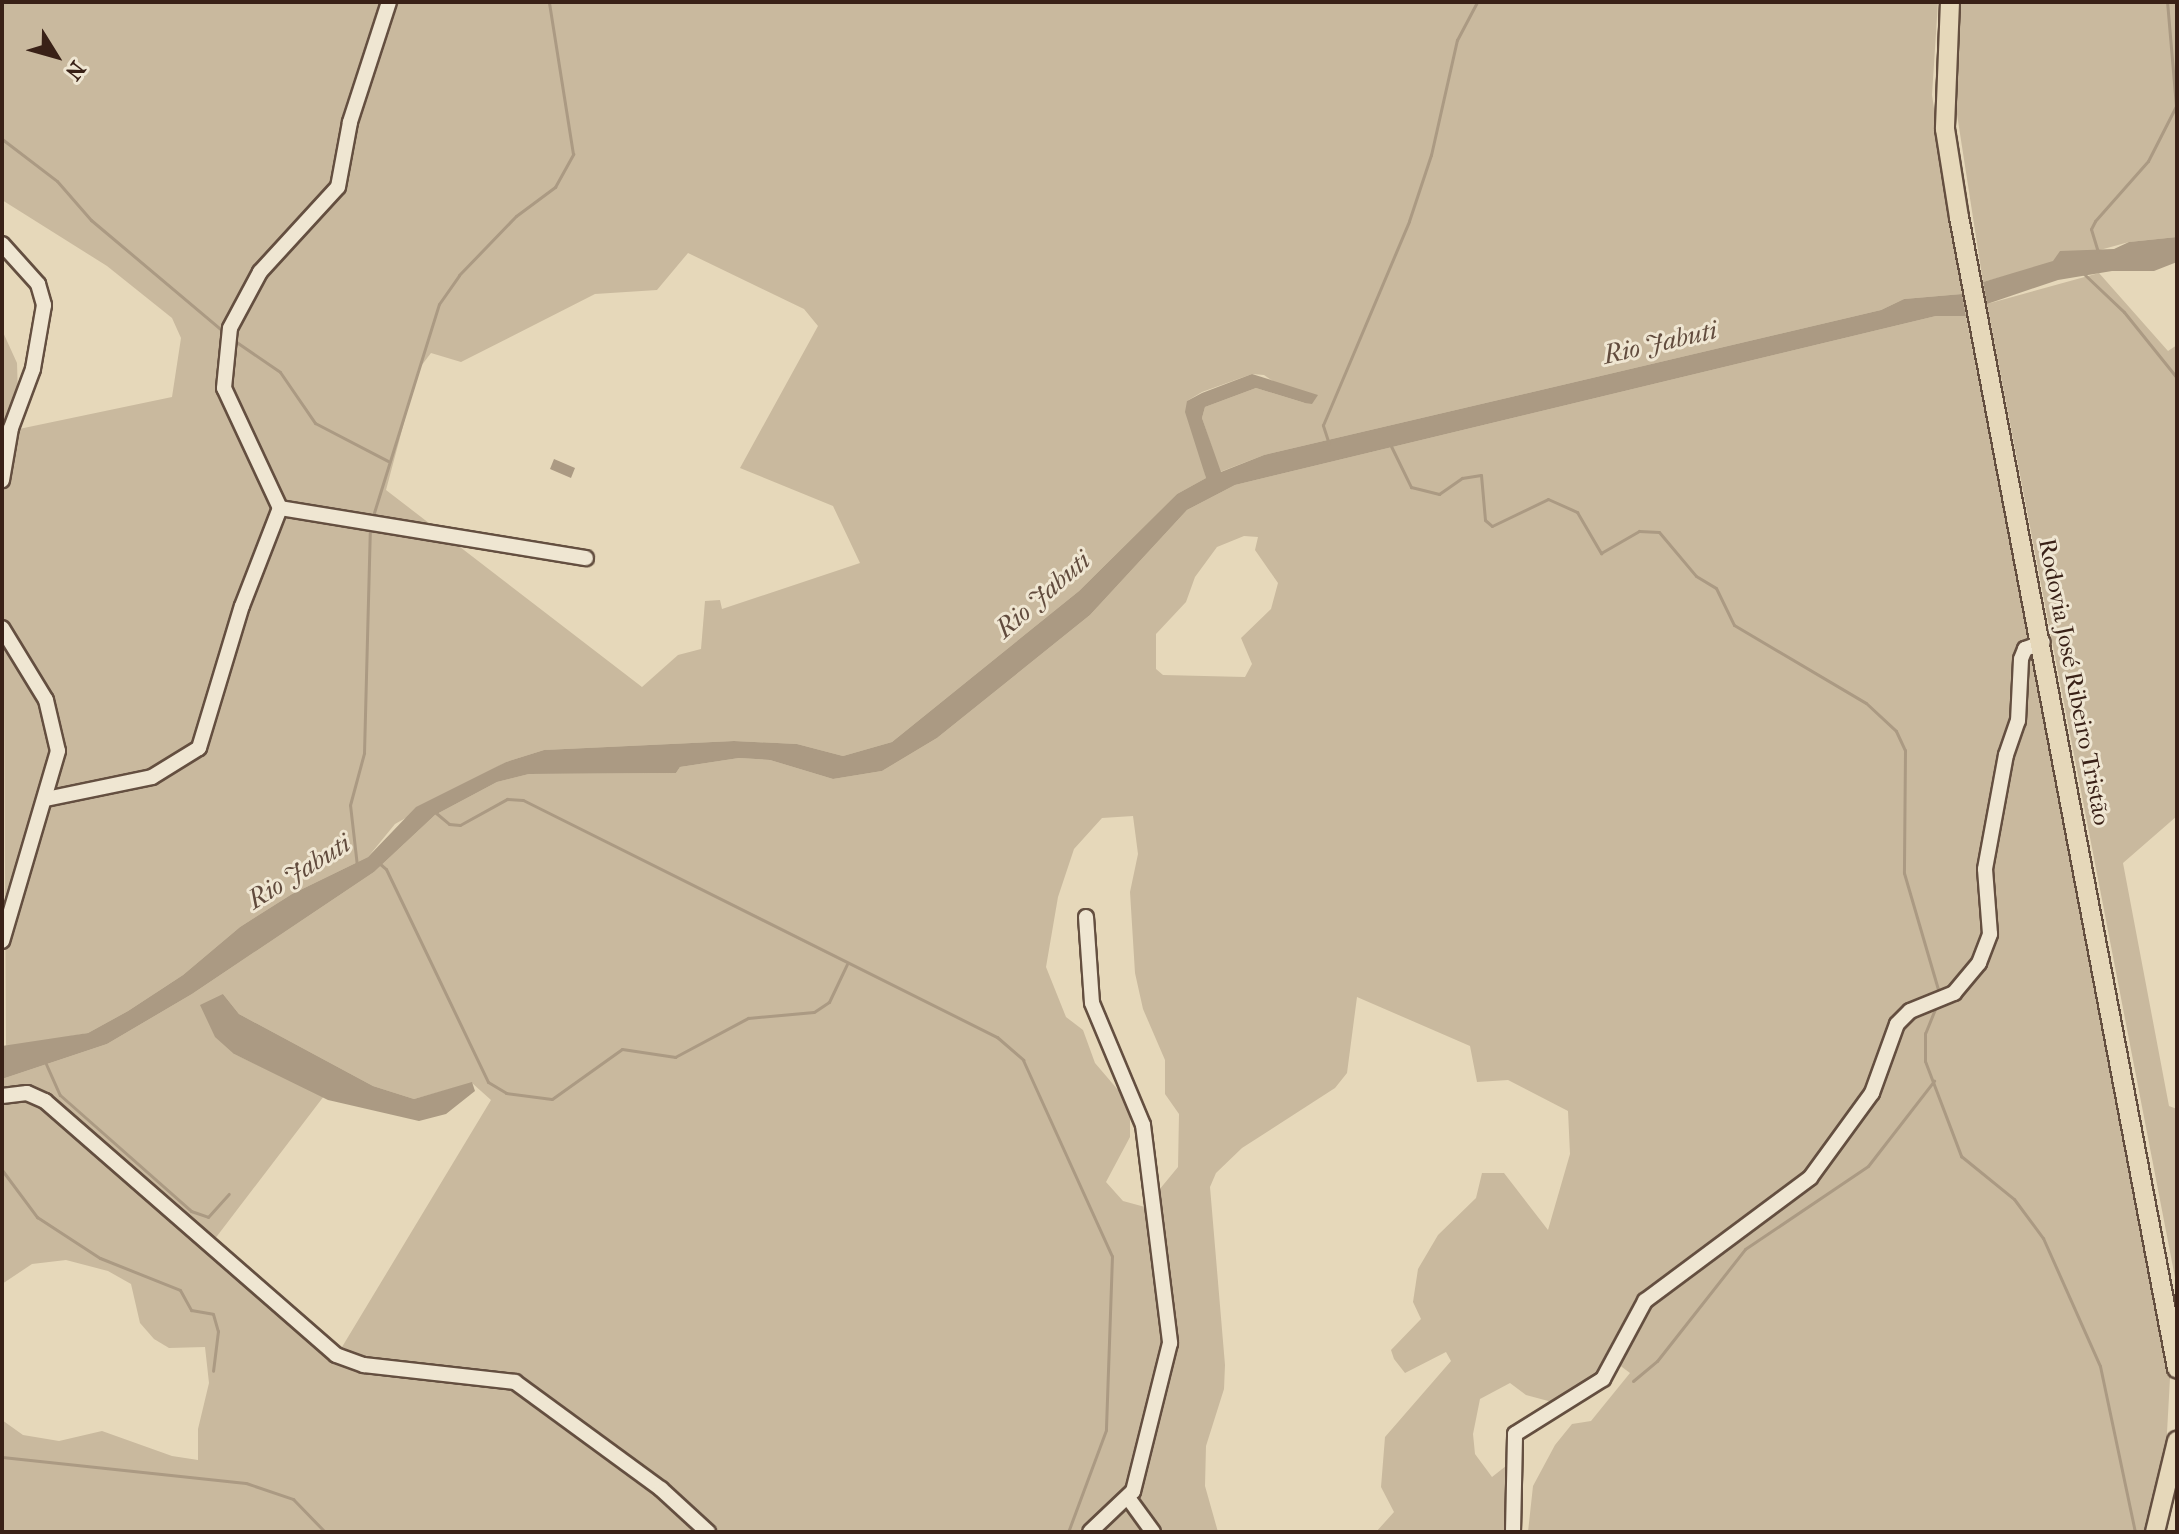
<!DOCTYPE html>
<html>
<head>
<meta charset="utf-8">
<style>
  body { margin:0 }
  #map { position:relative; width:2179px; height:1534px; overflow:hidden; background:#e6d8ba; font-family:"IM FELL French Canon",serif }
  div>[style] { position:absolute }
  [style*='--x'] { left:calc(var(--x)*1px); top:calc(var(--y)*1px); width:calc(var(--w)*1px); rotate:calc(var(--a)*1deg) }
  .green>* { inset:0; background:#c9b99e }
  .water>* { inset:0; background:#ab9a83 }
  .stream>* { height:3px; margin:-1.5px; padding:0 1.5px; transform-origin:1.5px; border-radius:1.5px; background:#ab9a83 }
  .roads { filter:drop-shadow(2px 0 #644f40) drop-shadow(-2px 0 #644f40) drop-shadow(0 2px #644f40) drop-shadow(0 -2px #644f40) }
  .minor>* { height:14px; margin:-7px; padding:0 7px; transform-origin:7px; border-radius:7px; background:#efe6d2 }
  .major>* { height:18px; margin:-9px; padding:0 9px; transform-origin:9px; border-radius:9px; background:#e6d8ba }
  span { translate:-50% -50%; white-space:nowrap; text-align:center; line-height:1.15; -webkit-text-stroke:6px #efe6d2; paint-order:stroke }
  .street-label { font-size:24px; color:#392117 }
  .water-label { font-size:26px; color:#614b3d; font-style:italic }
  .frame { position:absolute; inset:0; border:4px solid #392117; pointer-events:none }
  .north { position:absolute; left:16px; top:16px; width:80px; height:80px; -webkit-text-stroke:6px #efe6d2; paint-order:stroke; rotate:127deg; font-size:22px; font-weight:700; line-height:32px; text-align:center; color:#392117 }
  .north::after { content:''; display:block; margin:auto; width:28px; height:36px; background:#392117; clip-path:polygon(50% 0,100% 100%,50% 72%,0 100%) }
</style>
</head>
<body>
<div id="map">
  <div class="green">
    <div style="clip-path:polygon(evenodd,2px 2px,1938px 2px,1932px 95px,1962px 294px,1904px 299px,1881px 310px,1264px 455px,1220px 472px,1202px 418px,1205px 407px,1256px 388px,1305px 403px,1264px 375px,1252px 374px,1202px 392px,1187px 401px,1206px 478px,1177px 494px,1079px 591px,892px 742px,843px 756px,797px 744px,734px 741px,544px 750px,506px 762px,395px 824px,368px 857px,292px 894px,240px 927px,183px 975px,128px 1011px,88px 1033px,6px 1048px,2px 330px,17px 363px,19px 429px,172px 397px,181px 338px,172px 318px,107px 266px,2px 200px,2px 2px,688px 253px,804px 309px,818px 326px,740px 468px,833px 506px,860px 563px,722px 609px,720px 600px,705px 601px,701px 649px,678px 655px,642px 687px,386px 490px,418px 370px,431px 353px,461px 362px,595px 294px,657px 290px,688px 253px)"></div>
    <div style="clip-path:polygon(1961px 2px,2177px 2px,2177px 237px,2129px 242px,1983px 282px,1954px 95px)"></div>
    <div style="clip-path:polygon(2099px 273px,2168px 351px,2177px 345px,2177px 816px,2123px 863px,2169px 1106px,2177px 1109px,2177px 1288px,1987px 304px)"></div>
    <div style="clip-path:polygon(evenodd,1936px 316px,1966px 316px,2166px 1351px,2170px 1378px,2166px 1451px,2144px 1532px,1528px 1532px,1533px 1486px,1555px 1445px,1572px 1424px,1591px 1421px,1630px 1373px,1614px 1361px,1603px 1373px,1552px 1402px,1526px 1395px,1510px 1383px,1480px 1399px,1473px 1434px,1475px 1454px,1492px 1477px,1511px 1462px,1515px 1532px,1376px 1532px,1394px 1512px,1381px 1487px,1385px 1437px,1451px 1361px,1446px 1352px,1405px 1373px,1394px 1359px,1391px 1350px,1421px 1319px,1413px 1302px,1418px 1269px,1438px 1235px,1476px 1198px,1482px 1173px,1504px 1173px,1548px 1230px,1570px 1154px,1568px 1111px,1508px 1080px,1477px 1082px,1470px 1046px,1357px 997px,1347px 1073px,1335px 1088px,1242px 1148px,1216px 1173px,1210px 1187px,1225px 1365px,1224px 1389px,1206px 1446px,1205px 1486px,1218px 1532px,2px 1532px,2px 1420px,23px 1435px,59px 1441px,102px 1431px,172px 1456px,198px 1460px,198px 1429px,209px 1383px,205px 1347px,169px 1348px,154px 1339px,140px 1323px,131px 1284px,108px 1271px,66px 1260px,32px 1264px,2px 1284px,2px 1079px,107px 1044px,192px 994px,374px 872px,435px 815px,497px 782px,529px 774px,676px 773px,680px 767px,739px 758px,770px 760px,833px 779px,882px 771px,937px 738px,1090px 615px,1187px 510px,1235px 485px,1936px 316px,1244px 536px,1258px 537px,1255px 550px,1278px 583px,1271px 609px,1241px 638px,1252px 664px,1245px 677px,1163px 675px,1156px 669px,1156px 634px,1186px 602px,1195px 577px,1217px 547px,1244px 536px,1936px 316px,1133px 816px,1138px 854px,1130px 892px,1135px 973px,1143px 1009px,1165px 1060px,1165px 1094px,1179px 1114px,1178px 1167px,1145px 1207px,1123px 1201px,1106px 1182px,1130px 1137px,1130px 1104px,1095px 1063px,1083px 1030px,1066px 1017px,1046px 967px,1058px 897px,1074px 849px,1102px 818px,1133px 816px,1936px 316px,223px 994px,239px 1014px,373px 1086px,414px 1099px,472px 1083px,491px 1100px,339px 1352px,211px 1244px,324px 1096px,234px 1054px,223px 994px)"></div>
  </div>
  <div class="water">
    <div style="clip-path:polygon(2177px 237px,2177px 262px,2154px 271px,2112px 271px,2058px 280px,1987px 304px,1983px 282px,2053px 261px,2060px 251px,2114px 249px,2129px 242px)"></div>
    <div style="clip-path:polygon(1962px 294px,1966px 316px,1936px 316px,1235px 485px,1187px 510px,1090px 615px,937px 738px,882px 771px,833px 779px,770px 760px,739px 758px,680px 767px,676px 773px,529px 774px,497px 782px,435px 815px,374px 872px,192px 994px,107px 1044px,2px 1079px,2px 1046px,88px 1033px,128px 1011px,183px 975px,240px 927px,292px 894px,368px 857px,416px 807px,506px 762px,544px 750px,734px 741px,797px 744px,843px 756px,892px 742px,1079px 591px,1177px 494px,1206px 478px,1185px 412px,1187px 401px,1202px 393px,1252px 374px,1318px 395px,1312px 404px,1305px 403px,1256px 388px,1205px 407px,1202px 418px,1221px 472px,1264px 455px,1881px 310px,1904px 299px)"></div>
    <div style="clip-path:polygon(554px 459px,575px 468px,571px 478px,550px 469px)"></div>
    <div style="clip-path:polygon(223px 994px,239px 1014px,373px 1086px,414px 1099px,472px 1082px,475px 1091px,446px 1114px,419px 1121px,328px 1100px,234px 1054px,215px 1037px,200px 1005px)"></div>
  </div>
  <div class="stream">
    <div style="--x:2;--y:139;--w:69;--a:37.4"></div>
    <div style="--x:57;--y:181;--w:52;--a:48.9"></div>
    <div style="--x:91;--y:220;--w:172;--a:40.1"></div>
    <div style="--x:2098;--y:252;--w:24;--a:-107"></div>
    <div style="--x:2091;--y:229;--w:9;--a:-63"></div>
    <div style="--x:2095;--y:221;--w:80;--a:-48.5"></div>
    <div style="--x:2148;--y:161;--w:62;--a:-63"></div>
    <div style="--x:2176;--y:106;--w:104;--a:-94.9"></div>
    <div style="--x:2084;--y:274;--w:55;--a:43.5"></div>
    <div style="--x:2124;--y:312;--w:85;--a:51.2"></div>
    <div style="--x:232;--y:339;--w:58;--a:34.5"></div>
    <div style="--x:280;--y:372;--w:62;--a:55.5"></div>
    <div style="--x:315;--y:423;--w:82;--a:27.5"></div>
    <div style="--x:1329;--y:444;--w:20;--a:-108"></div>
    <div style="--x:1323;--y:425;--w:221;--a:-67.1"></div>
    <div style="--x:1409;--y:221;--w:70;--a:-71.6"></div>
    <div style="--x:1431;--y:155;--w:118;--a:-77.3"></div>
    <div style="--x:1457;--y:40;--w:43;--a:-62.2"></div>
    <div style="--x:1390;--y:444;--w:48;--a:64"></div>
    <div style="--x:1411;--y:487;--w:29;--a:14"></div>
    <div style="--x:1439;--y:494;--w:28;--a:-35"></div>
    <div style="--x:1462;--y:478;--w:19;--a:-9"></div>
    <div style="--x:1481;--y:475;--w:45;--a:84.9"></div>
    <div style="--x:1485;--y:520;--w:9;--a:41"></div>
    <div style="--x:1492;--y:526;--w:62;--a:-25.7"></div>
    <div style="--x:1548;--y:499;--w:32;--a:24"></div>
    <div style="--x:1577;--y:512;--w:48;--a:59.7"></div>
    <div style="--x:1601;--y:553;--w:44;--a:-30.1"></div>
    <div style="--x:1639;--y:531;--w:20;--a:3"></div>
    <div style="--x:1659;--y:532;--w:57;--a:49.9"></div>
    <div style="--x:1696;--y:576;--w:23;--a:31"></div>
    <div style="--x:1716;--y:588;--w:41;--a:64.1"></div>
    <div style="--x:1734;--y:625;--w:153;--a:30.6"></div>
    <div style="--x:1866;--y:703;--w:41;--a:43"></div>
    <div style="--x:1896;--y:731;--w:21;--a:65"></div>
    <div style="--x:1905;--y:750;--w:123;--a:90.5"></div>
    <div style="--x:1904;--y:873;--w:125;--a:73.7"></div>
    <div style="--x:372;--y:519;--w:225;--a:-72.7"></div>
    <div style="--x:439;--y:304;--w:35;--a:-55"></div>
    <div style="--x:459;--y:275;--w:82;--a:-46"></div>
    <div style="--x:516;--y:216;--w:49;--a:-36.6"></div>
    <div style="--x:555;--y:187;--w:38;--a:-61"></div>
    <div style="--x:573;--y:154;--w:154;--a:-99"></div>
    <div style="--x:2177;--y:569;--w:5;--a:90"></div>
    <div style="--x:436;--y:813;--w:17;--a:40"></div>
    <div style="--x:449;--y:824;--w:11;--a:5"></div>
    <div style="--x:460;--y:825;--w:54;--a:-29"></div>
    <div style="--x:507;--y:799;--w:16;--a:4"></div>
    <div style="--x:523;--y:800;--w:530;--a:26.57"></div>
    <div style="--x:997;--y:1037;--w:35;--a:41"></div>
    <div style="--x:1023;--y:1060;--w:215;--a:65.6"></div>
    <div style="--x:1112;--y:1256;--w:174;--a:92"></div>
    <div style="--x:1106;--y:1430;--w:109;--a:110.4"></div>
    <div style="--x:379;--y:863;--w:9;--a:41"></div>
    <div style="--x:386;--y:869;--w:236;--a:64.4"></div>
    <div style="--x:488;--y:1082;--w:21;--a:31"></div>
    <div style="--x:506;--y:1093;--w:46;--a:7.4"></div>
    <div style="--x:552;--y:1099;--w:86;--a:-35.5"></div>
    <div style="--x:622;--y:1049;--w:54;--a:8.6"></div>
    <div style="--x:675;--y:1057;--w:83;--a:-28.1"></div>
    <div style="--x:748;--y:1018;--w:66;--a:-5.2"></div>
    <div style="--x:814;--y:1012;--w:18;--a:-34"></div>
    <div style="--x:829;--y:1002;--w:42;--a:-64.7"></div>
    <div style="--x:357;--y:866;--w:61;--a:-96.5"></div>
    <div style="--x:350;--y:805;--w:54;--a:-74.9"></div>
    <div style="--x:364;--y:753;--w:227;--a:-88.5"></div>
    <div style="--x:1937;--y:1004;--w:31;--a:112"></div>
    <div style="--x:1925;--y:1033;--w:28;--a:90"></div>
    <div style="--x:1925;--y:1061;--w:102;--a:69.2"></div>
    <div style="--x:1961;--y:1156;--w:68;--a:39.1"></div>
    <div style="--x:2014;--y:1199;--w:49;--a:53.4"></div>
    <div style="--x:2043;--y:1238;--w:140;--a:66"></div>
    <div style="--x:2100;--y:1366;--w:170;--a:78.1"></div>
    <div style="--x:46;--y:1064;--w:34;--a:66"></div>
    <div style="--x:60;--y:1095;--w:175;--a:41.5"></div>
    <div style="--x:191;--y:1211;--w:18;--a:19"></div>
    <div style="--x:208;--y:1217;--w:31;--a:-48"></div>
    <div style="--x:2;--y:1170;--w:59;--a:53.3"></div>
    <div style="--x:37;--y:1217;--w:75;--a:33.1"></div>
    <div style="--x:100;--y:1258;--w:86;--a:21.8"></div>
    <div style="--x:180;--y:1290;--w:23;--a:61"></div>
    <div style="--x:191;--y:1310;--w:22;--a:10"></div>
    <div style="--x:213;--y:1314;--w:18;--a:74"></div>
    <div style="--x:218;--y:1331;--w:40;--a:97.1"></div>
    <div style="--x:1633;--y:1381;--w:31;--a:-40"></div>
    <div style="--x:1657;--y:1361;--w:142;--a:-51.8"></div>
    <div style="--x:1745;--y:1249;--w:148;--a:-34"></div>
    <div style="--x:1868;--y:1166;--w:108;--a:-52.2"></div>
    <div style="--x:2;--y:1457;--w:245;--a:6.1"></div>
    <div style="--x:246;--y:1483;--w:50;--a:18.8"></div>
    <div style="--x:293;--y:1499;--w:46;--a:45.9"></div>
  </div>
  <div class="roads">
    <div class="minor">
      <div style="--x:2;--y:244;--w:54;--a:48"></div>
      <div style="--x:38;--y:284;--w:22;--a:74"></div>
      <div style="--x:44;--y:305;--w:65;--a:99.8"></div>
      <div style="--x:33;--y:369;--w:63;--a:110.4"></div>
      <div style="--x:11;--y:428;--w:53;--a:99.8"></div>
      <div style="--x:280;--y:508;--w:132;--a:-115"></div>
      <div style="--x:224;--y:388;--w:60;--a:-84.3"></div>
      <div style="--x:230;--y:328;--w:64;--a:-61.8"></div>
      <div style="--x:260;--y:272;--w:115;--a:-47.5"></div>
      <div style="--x:338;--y:187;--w:66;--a:-79.5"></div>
      <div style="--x:350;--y:122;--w:126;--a:-72"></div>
      <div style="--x:2;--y:628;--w:84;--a:58.6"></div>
      <div style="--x:46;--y:700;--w:52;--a:76.8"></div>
      <div style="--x:58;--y:751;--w:198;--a:106.4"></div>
      <div style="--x:46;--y:799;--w:108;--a:-11.7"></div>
      <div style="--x:152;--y:777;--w:55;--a:-31.7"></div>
      <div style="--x:199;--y:748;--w:148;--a:-73.2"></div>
      <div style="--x:242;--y:606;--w:105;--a:-68.8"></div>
      <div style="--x:280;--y:508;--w:310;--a:9.3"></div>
      <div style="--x:1086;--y:917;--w:86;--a:86"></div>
      <div style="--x:1092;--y:1003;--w:132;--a:67.3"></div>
      <div style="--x:1143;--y:1125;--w:220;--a:82.9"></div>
      <div style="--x:1170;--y:1343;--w:153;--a:104"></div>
      <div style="--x:1133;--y:1491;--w:59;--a:136.4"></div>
      <div style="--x:2;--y:1096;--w:25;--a:-7"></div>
      <div style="--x:27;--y:1093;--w:20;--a:24"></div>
      <div style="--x:45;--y:1101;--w:386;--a:41.1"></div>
      <div style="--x:336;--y:1355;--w:30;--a:20"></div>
      <div style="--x:364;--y:1365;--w:152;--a:6.4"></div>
      <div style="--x:515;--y:1382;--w:181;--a:36.2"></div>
      <div style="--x:661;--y:1489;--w:64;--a:42.5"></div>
      <div style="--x:1129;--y:1499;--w:41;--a:54"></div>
      <div style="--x:1513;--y:1532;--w:98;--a:-88.8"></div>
      <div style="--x:1515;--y:1434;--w:104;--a:-32"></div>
      <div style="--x:1603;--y:1379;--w:89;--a:-61.7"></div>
      <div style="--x:1645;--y:1301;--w:206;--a:-36.7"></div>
      <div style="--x:1810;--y:1178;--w:105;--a:-53.9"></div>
      <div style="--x:1872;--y:1093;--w:73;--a:-70.1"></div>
      <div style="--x:1897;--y:1024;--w:18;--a:-45"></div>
      <div style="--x:1910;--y:1011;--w:48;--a:-22.2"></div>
      <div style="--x:1954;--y:993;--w:39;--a:-50"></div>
      <div style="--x:1979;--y:963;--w:31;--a:-69"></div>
      <div style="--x:1990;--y:934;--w:65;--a:-94.4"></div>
      <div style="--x:1985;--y:869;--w:116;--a:-79.6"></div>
      <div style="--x:2006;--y:755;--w:36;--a:-71"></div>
      <div style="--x:2018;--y:721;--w:62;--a:-87.2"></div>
      <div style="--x:2021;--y:659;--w:11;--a:-68"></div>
      <div style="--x:2025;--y:649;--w:19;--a:-21"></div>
    </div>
    <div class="major">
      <div style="--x:1950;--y:2;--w:127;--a:92.3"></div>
      <div style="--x:1945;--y:129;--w:89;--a:81"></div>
      <div style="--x:1959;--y:217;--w:1172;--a:79.28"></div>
      <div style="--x:2155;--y:1532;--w:94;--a:-76.4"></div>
    </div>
  </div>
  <div class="street-label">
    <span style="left:2074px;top:682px;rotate:79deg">Rodovia José Ribeiro Tristão</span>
  </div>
  <div class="water-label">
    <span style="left:1660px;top:343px;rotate:-13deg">Rio Jabuti</span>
    <span style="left:1043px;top:595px;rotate:-41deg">Rio Jabuti</span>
    <span style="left:299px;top:872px;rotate:-32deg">Rio Jabuti</span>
  </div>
  <div class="frame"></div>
  <div class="north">N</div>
</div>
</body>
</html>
